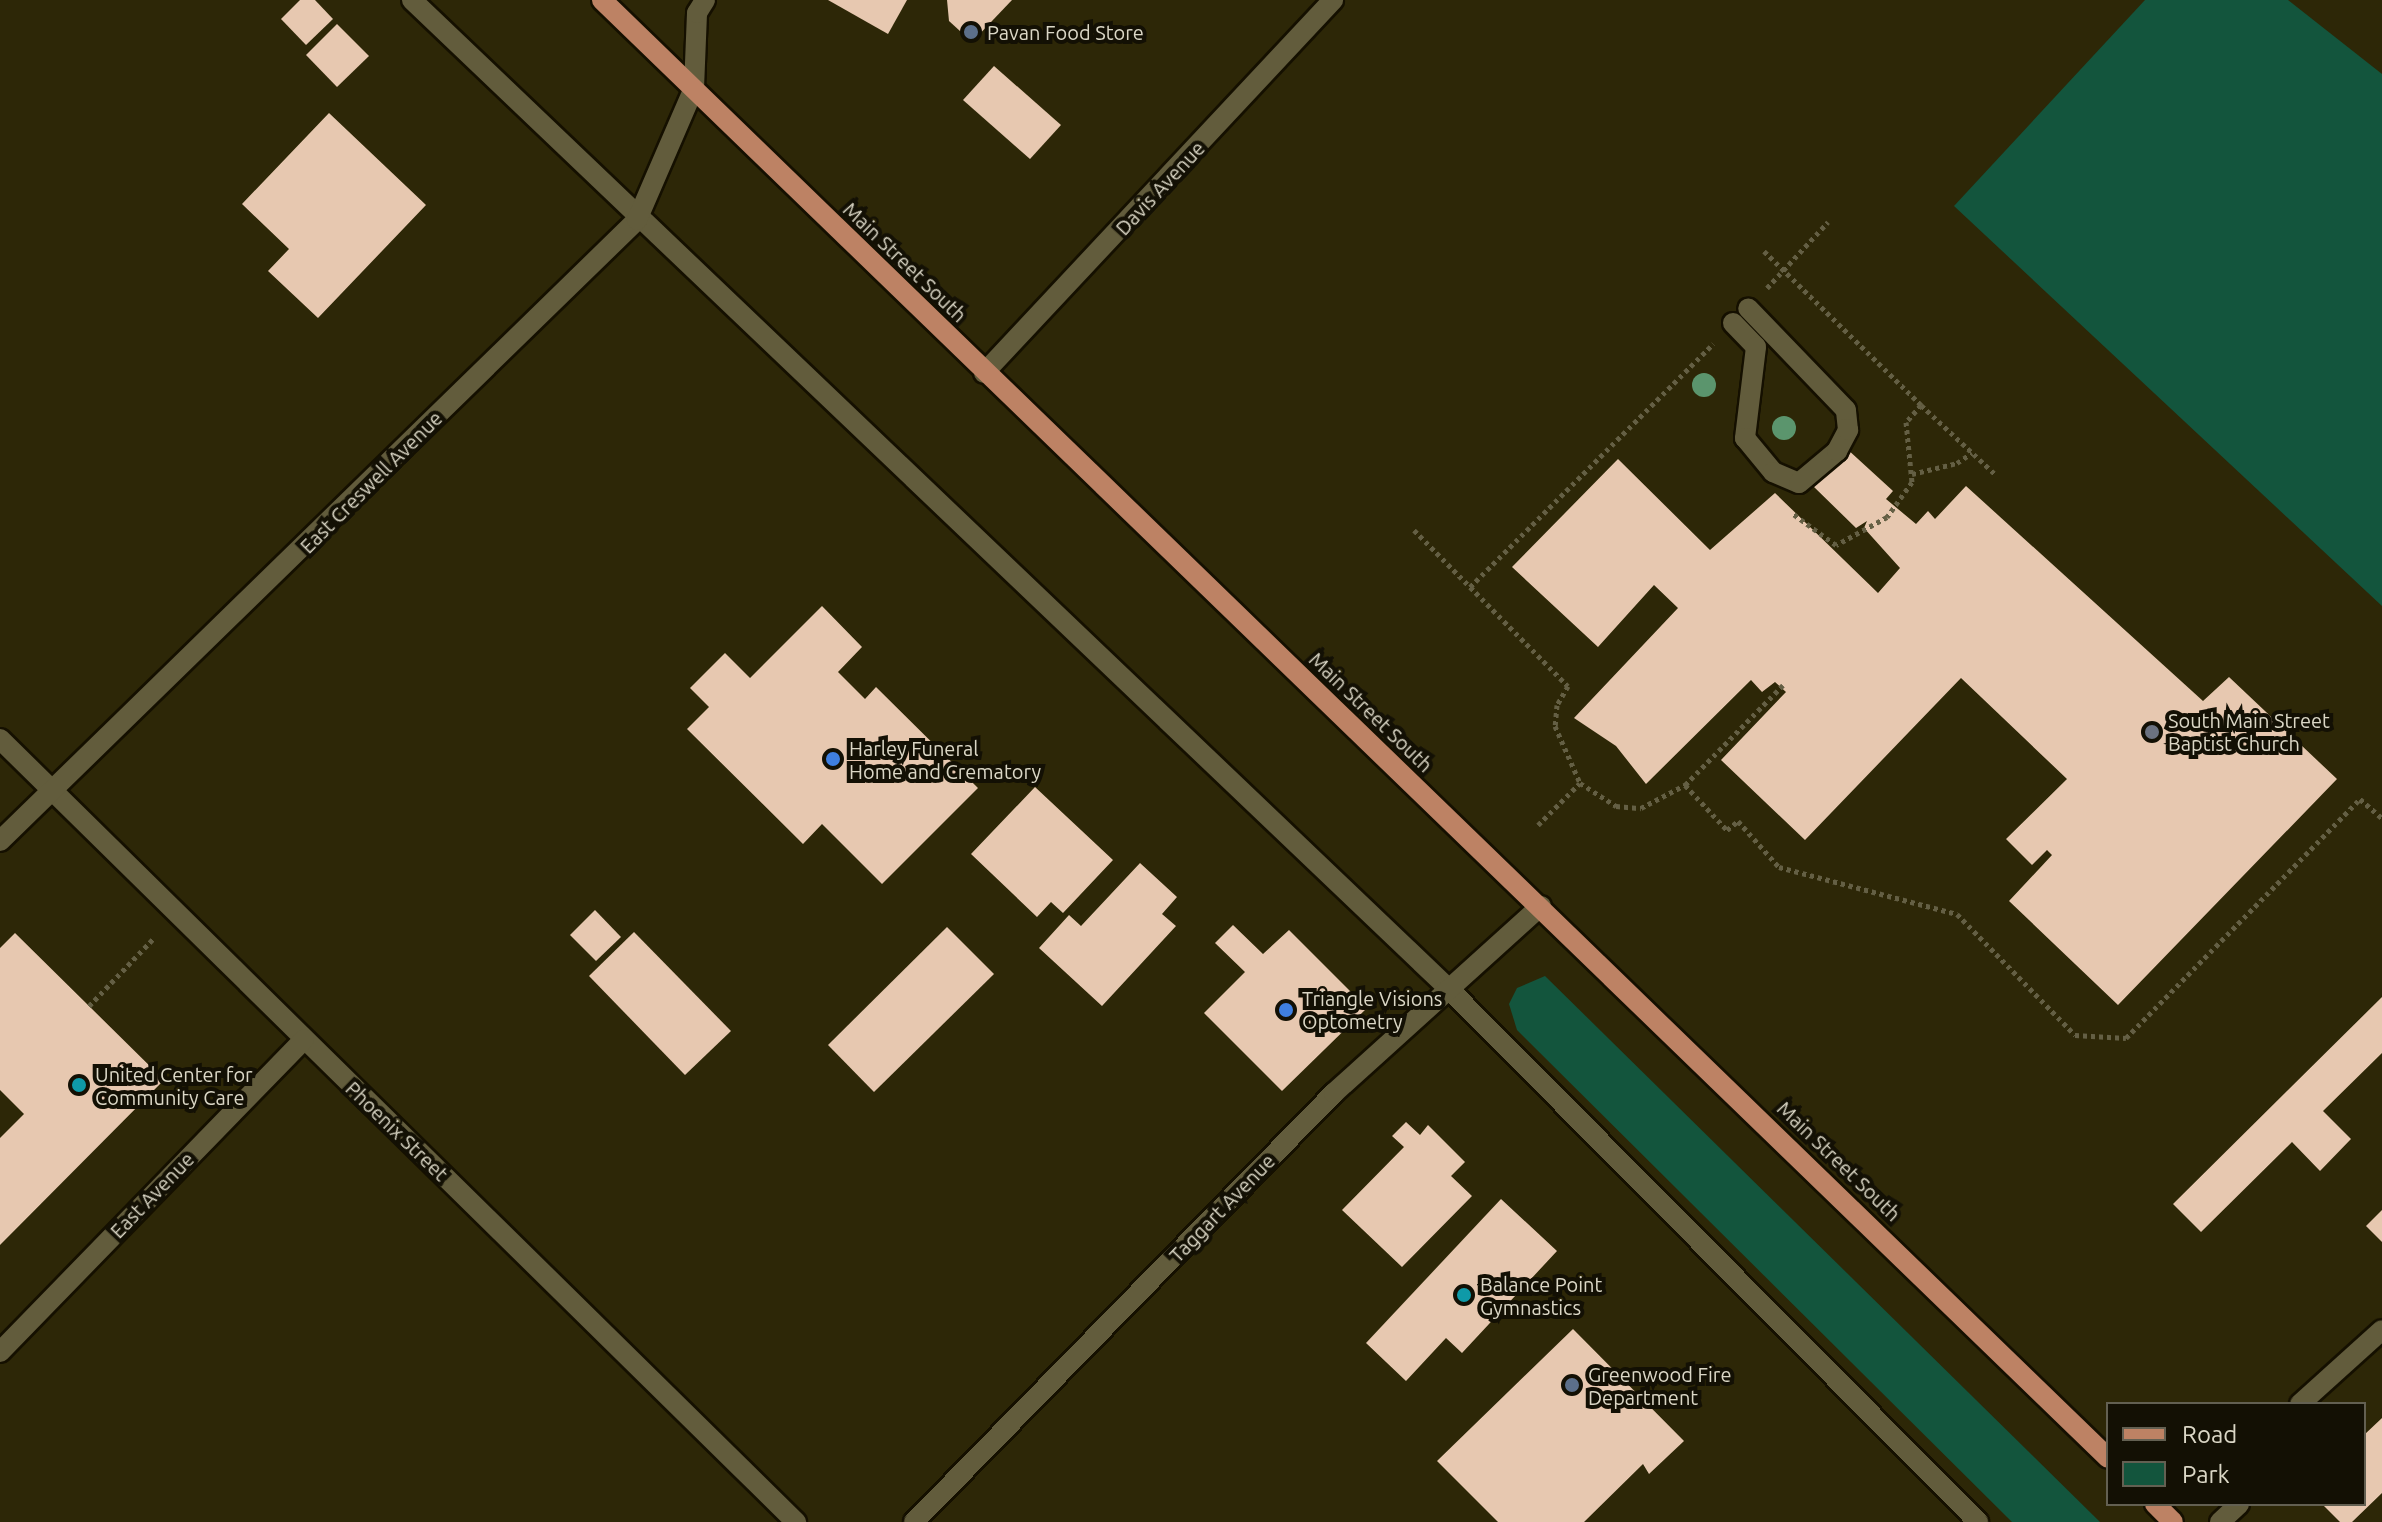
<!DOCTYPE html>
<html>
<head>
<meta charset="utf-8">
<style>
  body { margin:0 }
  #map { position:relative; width:2382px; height:1522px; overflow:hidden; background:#2d2707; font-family:Ubuntu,sans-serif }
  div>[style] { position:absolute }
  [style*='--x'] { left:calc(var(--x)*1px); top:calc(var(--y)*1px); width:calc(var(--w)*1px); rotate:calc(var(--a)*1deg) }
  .green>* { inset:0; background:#13553d }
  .building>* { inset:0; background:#e7c8b0 }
  .path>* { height:5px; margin-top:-2.5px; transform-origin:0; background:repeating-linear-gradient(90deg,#645f44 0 4px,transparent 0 8px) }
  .roads { filter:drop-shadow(2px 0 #151000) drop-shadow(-2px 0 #151000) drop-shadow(0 2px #151000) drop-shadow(0 -2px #151000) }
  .service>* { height:20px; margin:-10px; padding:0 10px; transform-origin:10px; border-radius:10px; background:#625c3c }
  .minor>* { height:20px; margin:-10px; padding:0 10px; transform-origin:10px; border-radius:10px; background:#625c3c }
  .primary>* { height:20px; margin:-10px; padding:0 10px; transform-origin:10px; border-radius:10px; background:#bd8264 }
  .trees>* { width:24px; height:24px; margin:-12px; border-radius:50%; background:#5b956d }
  .dots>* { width:22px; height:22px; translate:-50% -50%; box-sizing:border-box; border:4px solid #131004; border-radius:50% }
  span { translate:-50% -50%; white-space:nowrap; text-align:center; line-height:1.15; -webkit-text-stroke:8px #131004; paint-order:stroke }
  .poi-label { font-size:20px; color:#dbd7c6 }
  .left { translate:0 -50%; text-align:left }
  .street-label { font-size:20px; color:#dbd7c6 }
  .legend { position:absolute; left:2106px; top:1402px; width:260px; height:104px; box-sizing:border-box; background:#131004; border:2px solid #636052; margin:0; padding:10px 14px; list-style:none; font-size:24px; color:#dbd7c6 }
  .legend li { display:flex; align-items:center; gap:16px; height:40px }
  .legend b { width:40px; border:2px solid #636052 }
</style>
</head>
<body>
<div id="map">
  <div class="green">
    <div style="clip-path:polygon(2145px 0,2288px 0,2382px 74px,2382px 606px,1954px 206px)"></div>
    <div style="clip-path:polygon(1545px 976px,2100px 1522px,2012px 1522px,1517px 1030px,1509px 1004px,1517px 988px)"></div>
  </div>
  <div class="building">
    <div style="clip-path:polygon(300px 0,315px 0,333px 19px,306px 45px,281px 19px)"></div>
    <div style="clip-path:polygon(828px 0,907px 0,888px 34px)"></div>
    <div style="clip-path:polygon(947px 0,1012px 0,972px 42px,949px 21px)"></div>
    <div style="clip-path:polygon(337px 24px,369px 56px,337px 87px,306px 55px)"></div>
    <div style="clip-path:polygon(994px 66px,1061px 125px,1030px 159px,963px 100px)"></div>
    <div style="clip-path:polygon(329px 113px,426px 205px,318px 318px,268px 271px,289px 249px,242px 204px)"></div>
    <div style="clip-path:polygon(1846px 448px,1893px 491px,1886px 499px,1916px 524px,1928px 511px,1935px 519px,1966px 486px,2203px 701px,2229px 677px,2337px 779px,2118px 1005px,2009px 901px,2052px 855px,2047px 850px,2032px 865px,2006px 839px,2067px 779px,1961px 678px,1805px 840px,1721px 760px,1786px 692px,1775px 682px,1762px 692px,1751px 680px,1646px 784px,1616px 746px,1574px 718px,1678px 608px,1654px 585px,1598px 647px,1512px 567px,1618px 459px,1710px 550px,1775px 493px,1878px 593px,1900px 568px,1864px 528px,1867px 521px,1856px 528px,1813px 486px)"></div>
    <div style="clip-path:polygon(822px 606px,862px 647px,838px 672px,865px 699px,876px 687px,978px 788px,882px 884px,822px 824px,803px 844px,687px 729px,709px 707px,690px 688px,725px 653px,750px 678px)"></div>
    <div style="clip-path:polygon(1035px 787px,1113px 860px,1063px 913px,1051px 902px,1037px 917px,971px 854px)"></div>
    <div style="clip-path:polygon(1140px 863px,1177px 897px,1162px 914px,1176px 926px,1102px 1006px,1039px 948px,1069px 915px,1081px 926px)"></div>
    <div style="clip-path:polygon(595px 910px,621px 937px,596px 961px,570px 935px)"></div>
    <div style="clip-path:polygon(1233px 925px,1263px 954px,1289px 930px,1367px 1008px,1282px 1091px,1204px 1013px,1245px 972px,1215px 943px)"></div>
    <div style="clip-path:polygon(947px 927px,994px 974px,874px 1092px,828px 1045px)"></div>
    <div style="clip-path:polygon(634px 932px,731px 1031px,685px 1075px,589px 976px)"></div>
    <div style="clip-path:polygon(15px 933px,164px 1080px,0 1245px,0 1138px,24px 1114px,0 1090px,0 948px)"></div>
    <div style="clip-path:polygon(2382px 997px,2382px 1053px,2323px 1111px,2351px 1139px,2320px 1171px,2292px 1142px,2201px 1232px,2173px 1204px)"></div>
    <div style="clip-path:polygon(1406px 1122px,1420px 1135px,1428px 1125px,1465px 1162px,1451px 1176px,1472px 1196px,1402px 1267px,1342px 1210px,1404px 1147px,1392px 1136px)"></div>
    <div style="clip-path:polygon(1501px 1199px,1557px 1251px,1462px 1353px,1446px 1338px,1406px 1381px,1366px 1343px)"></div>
    <div style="clip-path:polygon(2382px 1210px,2382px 1242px,2366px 1226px)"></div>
    <div style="clip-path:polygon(1573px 1329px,1684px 1441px,1649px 1474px,1643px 1464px,1584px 1522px,1498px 1522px,1437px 1461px)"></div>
    <div style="clip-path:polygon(2382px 1418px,2382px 1493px,2352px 1522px,2340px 1522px,2322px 1504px,2364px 1504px,2364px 1435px)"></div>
  </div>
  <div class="path">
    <div style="--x:1764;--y:251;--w:220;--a:44.4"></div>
    <div style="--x:1921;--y:405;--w:23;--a:131"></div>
    <div style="--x:1906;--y:422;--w:60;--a:84.3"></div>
    <div style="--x:1912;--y:482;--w:43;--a:125.5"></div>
    <div style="--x:1887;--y:517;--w:58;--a:151.2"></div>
    <div style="--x:1836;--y:545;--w:54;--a:-144"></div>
    <div style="--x:1767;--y:288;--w:90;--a:-47.3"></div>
    <div style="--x:1921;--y:405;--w:103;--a:43"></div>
    <div style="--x:1912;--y:474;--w:46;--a:-13.7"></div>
    <div style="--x:1957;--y:463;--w:18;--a:-34"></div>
    <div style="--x:1414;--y:530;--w:219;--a:45.4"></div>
    <div style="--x:1568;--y:686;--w:22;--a:120"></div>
    <div style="--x:1557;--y:705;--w:21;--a:95"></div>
    <div style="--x:1555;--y:726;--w:62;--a:66.3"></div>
    <div style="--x:1470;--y:587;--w:344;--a:-45"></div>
    <div style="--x:1783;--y:685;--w:140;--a:134.4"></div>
    <div style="--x:1685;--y:785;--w:62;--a:47"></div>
    <div style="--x:1727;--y:830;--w:14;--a:-39"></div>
    <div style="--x:1738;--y:821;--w:62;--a:48.3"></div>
    <div style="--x:1779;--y:867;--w:184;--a:14.8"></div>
    <div style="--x:1957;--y:914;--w:169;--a:45.7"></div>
    <div style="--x:2075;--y:1035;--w:51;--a:3.4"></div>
    <div style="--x:2126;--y:1038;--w:334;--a:-45.6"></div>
    <div style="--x:2360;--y:799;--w:29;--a:41"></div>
    <div style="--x:1538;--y:825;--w:59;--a:-45"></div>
    <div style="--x:1580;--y:783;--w:43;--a:32.6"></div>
    <div style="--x:1616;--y:806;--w:25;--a:5"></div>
    <div style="--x:1641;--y:808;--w:50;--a:-27.6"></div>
    <div style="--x:89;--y:1006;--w:94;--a:-46.3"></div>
  </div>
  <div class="roads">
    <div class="service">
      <div style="--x:412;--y:0;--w:1430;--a:43.64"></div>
      <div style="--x:1447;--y:987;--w:754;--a:45.21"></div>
      <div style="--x:1733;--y:323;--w:33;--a:46"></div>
      <div style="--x:1756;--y:347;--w:92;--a:96.9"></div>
      <div style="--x:1745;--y:438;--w:44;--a:50.5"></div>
      <div style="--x:1773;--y:472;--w:28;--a:23"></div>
      <div style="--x:1799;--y:483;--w:50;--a:-40.1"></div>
      <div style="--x:1837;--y:451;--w:24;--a:-62"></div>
      <div style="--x:1848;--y:430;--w:20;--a:-96"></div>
      <div style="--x:1846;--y:410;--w:141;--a:-133.9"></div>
      <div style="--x:2300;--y:1404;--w:110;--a:-42.1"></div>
      <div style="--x:2220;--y:1522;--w:26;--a:-43"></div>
    </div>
    <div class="minor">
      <div style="--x:984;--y:373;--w:511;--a:-46.9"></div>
      <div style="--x:0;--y:739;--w:1117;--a:44.53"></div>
      <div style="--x:0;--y:841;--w:890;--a:-44.27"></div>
      <div style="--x:637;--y:220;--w:144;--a:-66.6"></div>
      <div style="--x:694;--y:88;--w:75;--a:-87.7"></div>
      <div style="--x:697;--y:13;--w:15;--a:-58"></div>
      <div style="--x:0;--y:1352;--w:436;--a:-45.8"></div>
      <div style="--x:914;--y:1522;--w:600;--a:-45.61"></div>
      <div style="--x:1334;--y:1093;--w:279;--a:-42.1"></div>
    </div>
    <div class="primary">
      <div style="--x:602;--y:0;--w:2096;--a:44.07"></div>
      <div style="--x:2155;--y:1504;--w:25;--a:45"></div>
    </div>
  </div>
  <div class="trees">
    <div style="left:1704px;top:385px"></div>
    <div style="left:1784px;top:428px"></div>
  </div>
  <div class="dots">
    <div style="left:971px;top:32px;background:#5c6f8a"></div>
    <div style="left:2152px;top:732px;background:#6b7280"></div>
    <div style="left:833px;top:759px;background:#3f7fe0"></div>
    <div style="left:1286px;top:1010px;background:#3f7fe0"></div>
    <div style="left:79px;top:1085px;background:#0f9aa8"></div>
    <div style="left:1464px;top:1295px;background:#0f9aa8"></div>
    <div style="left:1572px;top:1385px;background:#5c6f8a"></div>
  </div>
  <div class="poi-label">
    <span class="left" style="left:987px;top:32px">Pavan Food Store</span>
    <span class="left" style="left:2168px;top:732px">South Main Street<br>Baptist Church</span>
    <span class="left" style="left:849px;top:760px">Harley Funeral<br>Home and Crematory</span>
    <span class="left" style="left:1302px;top:1010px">Triangle Visions<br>Optometry</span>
    <span class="left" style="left:95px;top:1086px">United Center for<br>Community Care</span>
    <span class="left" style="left:1480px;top:1296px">Balance Point<br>Gymnastics</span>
    <span class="left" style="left:1588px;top:1386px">Greenwood Fire<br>Department</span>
  </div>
  <div class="street-label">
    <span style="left:1160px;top:188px;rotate:-47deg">Davis Avenue</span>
    <span style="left:905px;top:262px;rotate:44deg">Main Street South</span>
    <span style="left:371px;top:482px;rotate:-45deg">East Creswell Avenue</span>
    <span style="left:1371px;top:712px;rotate:44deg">Main Street South</span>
    <span style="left:397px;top:1131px;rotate:44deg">Phoenix Street</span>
    <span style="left:1839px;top:1161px;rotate:44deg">Main Street South</span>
    <span style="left:152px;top:1195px;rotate:-46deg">East Avenue</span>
    <span style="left:1222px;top:1208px;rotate:-46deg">Taggart Avenue</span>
  </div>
  <ul class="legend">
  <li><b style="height:10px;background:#bd8264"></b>Road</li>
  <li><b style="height:22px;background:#13553d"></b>Park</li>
  </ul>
</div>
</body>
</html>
